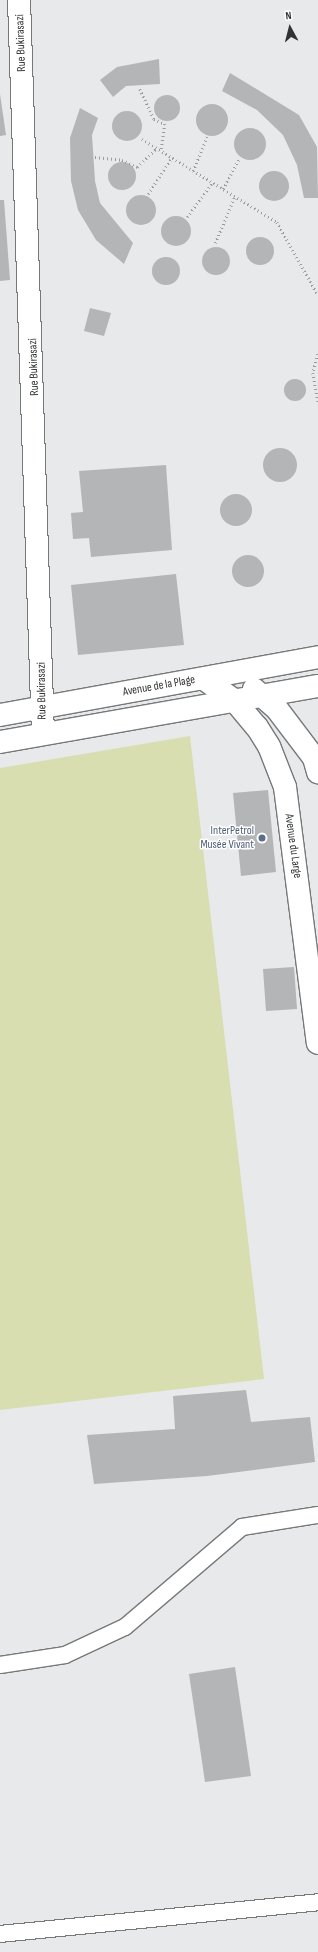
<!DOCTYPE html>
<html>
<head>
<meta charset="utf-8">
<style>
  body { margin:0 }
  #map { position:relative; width:318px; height:1952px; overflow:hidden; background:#e7e9eb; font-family:"Sofia Sans Condensed",sans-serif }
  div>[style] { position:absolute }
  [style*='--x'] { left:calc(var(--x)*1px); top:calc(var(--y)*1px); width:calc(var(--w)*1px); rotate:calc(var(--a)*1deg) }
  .green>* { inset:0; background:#d8deb0 }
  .building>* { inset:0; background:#b3b5b7 }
  .round { border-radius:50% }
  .path>* { height:2.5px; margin-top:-1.25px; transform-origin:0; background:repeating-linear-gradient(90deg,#9a9c9e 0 1px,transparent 0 4px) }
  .roads { filter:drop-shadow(1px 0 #76787a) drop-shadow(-1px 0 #76787a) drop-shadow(0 1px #76787a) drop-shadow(0 -1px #76787a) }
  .lane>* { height:16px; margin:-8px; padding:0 8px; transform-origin:8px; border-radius:8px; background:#fff }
  .secondary>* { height:22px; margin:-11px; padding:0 11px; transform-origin:11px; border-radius:11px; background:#fff }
  .dots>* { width:11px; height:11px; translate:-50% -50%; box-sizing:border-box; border:2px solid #fff; border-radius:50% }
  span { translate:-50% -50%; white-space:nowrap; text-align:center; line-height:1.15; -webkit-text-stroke:3px #fff; paint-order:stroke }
  .street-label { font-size:12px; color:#313233 }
  .service-label { font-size:12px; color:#4e5e75 }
  .right { translate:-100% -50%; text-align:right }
  .north { position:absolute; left:270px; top:8px; width:40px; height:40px; -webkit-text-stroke:3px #fff; paint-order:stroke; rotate:353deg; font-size:11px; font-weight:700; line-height:16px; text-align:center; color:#313233 }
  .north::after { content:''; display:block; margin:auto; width:14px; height:18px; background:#313233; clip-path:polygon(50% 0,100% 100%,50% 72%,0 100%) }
</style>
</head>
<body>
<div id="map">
  <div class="green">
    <div style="clip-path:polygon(190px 736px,264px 1379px,0 1410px,0 768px)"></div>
  </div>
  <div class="building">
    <div style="clip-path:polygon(159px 59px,160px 84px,126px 86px,113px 97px,100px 80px,117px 67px)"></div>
    <div style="clip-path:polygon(230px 73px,299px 115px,317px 147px,318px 198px,304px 198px,297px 165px,283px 135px,257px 110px,222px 91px)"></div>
    <div style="clip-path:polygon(0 94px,6px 135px,0 136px)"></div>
    <div class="round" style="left:154px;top:95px;width:26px;height:26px"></div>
    <div class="round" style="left:196px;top:104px;width:32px;height:32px"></div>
    <div style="clip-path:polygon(80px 108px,98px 118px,92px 135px,95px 181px,100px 203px,133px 243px,124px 264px,96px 240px,78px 210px,71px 181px,70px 138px)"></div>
    <div class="round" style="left:112px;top:111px;width:30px;height:30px"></div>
    <div class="round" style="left:234px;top:128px;width:32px;height:32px"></div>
    <div class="round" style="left:108px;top:162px;width:28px;height:28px"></div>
    <div class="round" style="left:259px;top:171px;width:30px;height:30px"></div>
    <div class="round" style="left:126px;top:195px;width:30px;height:30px"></div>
    <div style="clip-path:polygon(0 200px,4px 200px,10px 280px,0 281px)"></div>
    <div class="round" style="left:161px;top:216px;width:30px;height:30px"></div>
    <div class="round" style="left:246px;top:237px;width:28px;height:28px"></div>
    <div class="round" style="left:202px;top:247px;width:28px;height:28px"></div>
    <div class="round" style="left:152px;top:257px;width:28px;height:28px"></div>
    <div style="clip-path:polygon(90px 308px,111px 313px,104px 336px,84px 331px)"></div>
    <div class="round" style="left:284px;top:379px;width:22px;height:22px"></div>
    <div class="round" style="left:263px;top:448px;width:34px;height:34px"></div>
    <div style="clip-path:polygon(166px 465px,172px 550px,91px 557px,89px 538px,73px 539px,71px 513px,83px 512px,79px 471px)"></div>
    <div class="round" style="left:220px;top:494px;width:32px;height:32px"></div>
    <div class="round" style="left:232px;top:555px;width:32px;height:32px"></div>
    <div style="clip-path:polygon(176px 574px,184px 645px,78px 655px,71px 585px)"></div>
    <div style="clip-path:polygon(268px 790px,276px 872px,241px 876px,233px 793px)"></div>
    <div style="clip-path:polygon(294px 967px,297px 1009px,266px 1011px,263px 969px)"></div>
    <div style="clip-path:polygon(246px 1390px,251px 1422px,310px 1417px,315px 1462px,207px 1476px,94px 1484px,87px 1435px,175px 1429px,173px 1396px)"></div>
    <div style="clip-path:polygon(235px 1667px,251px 1776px,205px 1782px,189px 1674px)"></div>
  </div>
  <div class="path">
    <div style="--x:140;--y:89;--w:33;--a:65"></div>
    <div style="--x:154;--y:119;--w:12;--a:24"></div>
    <div style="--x:165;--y:124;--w:27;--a:98"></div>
    <div style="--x:142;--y:139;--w:158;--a:31.6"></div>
    <div style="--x:277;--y:222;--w:84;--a:60.7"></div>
    <div style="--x:95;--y:157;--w:27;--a:6"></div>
    <div style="--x:122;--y:160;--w:17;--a:25"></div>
    <div style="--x:137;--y:167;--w:28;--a:-44"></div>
    <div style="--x:193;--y:171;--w:37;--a:-68"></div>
    <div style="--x:223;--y:189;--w:34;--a:-62"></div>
    <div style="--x:148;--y:194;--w:44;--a:-57"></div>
    <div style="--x:187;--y:217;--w:42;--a:-53.7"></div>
    <div style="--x:215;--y:243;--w:51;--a:-66.9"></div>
    <div style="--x:318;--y:354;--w:20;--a:105"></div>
    <div style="--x:313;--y:373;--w:29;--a:80"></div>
  </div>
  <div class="roads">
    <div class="lane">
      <div style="--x:0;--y:1665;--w:66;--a:-8.7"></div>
      <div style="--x:65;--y:1655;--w:66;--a:-25"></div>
      <div style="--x:125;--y:1627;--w:154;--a:-40.5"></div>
      <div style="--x:242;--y:1527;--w:77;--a:-9"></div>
      <div style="--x:0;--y:1934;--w:320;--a:-5.7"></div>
    </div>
    <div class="secondary">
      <div style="--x:19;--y:0;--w:734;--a:88.13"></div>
      <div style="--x:204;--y:679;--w:37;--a:35"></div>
      <div style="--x:234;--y:700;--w:35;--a:50"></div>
      <div style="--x:257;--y:727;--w:22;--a:58"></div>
      <div style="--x:269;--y:746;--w:44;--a:68.7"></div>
      <div style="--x:285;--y:787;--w:258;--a:82.7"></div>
      <div style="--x:254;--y:689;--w:30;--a:41"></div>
      <div style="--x:277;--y:709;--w:61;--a:52.9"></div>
      <div style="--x:314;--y:758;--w:15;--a:74"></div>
      <div style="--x:0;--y:715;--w:323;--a:-10.3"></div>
      <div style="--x:0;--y:742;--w:323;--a:-10"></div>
    </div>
  </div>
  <div class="dots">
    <div style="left:262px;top:838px;background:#5c6f8a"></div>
  </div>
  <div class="street-label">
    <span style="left:21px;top:43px;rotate:-92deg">Rue Bukirasazi</span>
    <span style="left:34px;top:367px;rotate:-92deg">Rue Bukirasazi</span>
    <span style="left:159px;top:686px;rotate:-10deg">Avenue de la Plage</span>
    <span style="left:42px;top:691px;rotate:-91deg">Rue Bukirasazi</span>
    <span style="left:293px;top:846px;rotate:82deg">Avenue du Large</span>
  </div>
  <div class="service-label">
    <span class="right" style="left:254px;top:838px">InterPetrol<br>Musée Vivant</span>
  </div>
  <div class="north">N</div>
</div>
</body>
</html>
